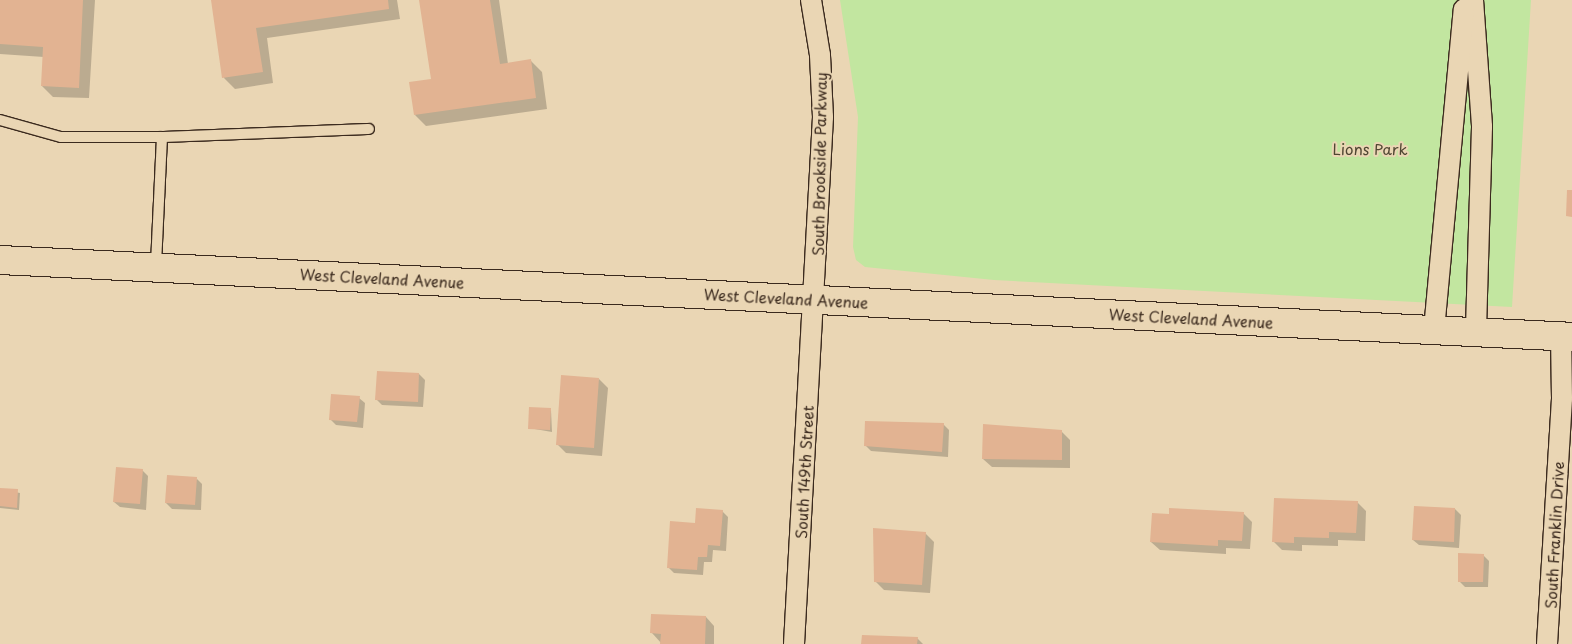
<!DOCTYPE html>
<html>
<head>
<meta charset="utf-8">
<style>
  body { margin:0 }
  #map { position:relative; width:1572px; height:644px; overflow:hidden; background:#ead6b4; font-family:"Playpen Sans",sans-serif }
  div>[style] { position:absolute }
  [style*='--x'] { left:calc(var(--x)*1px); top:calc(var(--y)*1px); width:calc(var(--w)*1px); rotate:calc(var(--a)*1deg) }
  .green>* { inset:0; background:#c2e6a0 }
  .shadow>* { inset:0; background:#0003 }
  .building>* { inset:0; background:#e2b392 }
  .roads { filter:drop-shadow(1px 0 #3b2a1e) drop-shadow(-1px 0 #3b2a1e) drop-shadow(0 1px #3b2a1e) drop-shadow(0 -1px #3b2a1e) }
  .service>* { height:10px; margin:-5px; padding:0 5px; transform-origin:5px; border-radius:5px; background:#ead6b4 }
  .minor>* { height:20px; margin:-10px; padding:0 10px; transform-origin:10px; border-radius:10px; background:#ead6b4 }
  .secondary>* { height:28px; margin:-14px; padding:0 14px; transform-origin:14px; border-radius:14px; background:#ead6b4 }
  span { translate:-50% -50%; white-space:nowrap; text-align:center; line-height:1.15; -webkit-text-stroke:4px #ead6b4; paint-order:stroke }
  .park-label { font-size:15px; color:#4f4632 }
  .street-label { font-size:15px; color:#3b2a1e }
</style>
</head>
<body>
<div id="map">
  <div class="green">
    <div style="clip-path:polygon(840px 0,1531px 0,1512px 307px,994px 280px,865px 267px,856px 260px,853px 247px,858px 117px)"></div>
  </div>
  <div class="shadow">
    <div style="clip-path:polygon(0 0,95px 0,89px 98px,53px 97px,42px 86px,44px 57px,0 54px)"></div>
    <div style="clip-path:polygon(212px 0,397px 0,400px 19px,267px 38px,273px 83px,235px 89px,224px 78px)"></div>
    <div style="clip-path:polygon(421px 0,499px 0,508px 64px,531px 61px,542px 72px,547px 109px,426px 126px,415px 115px,432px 80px)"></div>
    <div style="clip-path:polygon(419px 374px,425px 380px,423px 407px,382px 405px,376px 399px)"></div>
    <div style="clip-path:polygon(599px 379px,608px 388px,602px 456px,566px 453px,557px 444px)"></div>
    <div style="clip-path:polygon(359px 398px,365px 403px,363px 428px,336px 425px,330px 419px)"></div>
    <div style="clip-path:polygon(551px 410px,552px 432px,529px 428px)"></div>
    <div style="clip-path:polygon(943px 424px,949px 430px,948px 457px,871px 451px,865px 445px)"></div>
    <div style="clip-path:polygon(984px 425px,1062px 432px,1070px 440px,1070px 468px,992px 467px,983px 459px)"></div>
    <div style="clip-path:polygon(142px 470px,148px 476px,146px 510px,120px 507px,114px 502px)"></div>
    <div style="clip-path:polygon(197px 479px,202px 484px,201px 510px,172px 509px,166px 503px)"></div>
    <div style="clip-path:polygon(0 489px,20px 493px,19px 510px,0 508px)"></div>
    <div style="clip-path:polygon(1357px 502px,1366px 511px,1365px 541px,1338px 540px,1338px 546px,1302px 545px,1302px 551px,1282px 550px,1274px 542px)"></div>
    <div style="clip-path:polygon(1455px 509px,1461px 515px,1459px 548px,1419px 545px,1413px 540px)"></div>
    <div style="clip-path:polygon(722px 511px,728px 517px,726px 551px,713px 550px,712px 562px,704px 562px,703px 575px,674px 573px,668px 567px,696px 524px)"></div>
    <div style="clip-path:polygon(1243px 513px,1252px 522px,1250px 549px,1226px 548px,1226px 554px,1160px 550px,1151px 542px)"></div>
    <div style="clip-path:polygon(874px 530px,925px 533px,934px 542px,930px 593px,884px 590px,875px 581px)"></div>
    <div style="clip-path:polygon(1483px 555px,1489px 561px,1488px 587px,1465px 587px,1459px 581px)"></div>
    <div style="clip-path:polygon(706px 617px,714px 626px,714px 644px,662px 644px,652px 633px)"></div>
    <div style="clip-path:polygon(917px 638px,923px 644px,863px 644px)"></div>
  </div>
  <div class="building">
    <div style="clip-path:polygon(0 0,83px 0,79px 88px,41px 86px,43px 47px,0 44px)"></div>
    <div style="clip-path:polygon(211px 0,388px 0,389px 9px,256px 28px,263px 72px,222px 78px)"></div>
    <div style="clip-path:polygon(419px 0,490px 0,500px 64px,531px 59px,536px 98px,414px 115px,409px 82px,431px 79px)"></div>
    <div style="clip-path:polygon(1567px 190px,1572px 190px,1572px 217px,1566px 216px)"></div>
    <div style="clip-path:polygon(377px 371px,419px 373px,418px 402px,375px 400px)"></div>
    <div style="clip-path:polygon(561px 375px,599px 378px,594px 448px,556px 445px)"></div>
    <div style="clip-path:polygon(331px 394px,360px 396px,357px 422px,329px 420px)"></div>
    <div style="clip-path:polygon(529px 407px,551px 408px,550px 430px,528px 429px)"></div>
    <div style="clip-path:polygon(865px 421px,944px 423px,942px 452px,864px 446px)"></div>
    <div style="clip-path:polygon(983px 424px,1062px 430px,1062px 460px,982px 459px)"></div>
    <div style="clip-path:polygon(116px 467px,143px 469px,140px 504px,113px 502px)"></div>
    <div style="clip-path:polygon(167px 475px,197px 477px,195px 505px,165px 503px)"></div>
    <div style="clip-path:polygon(0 488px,18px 489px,17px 508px,0 506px)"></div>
    <div style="clip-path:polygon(1274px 498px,1358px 501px,1356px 533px,1329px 532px,1329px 538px,1294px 537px,1294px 543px,1272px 542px)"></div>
    <div style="clip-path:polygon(1414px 506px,1455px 508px,1454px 542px,1412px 540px)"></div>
    <div style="clip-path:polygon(696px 508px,723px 510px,720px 546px,708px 545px,707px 557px,698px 557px,697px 570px,667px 568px,670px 521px,695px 523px)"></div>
    <div style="clip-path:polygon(1169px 508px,1244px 512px,1242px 541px,1218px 540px,1218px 546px,1150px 542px,1152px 513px,1169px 514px)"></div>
    <div style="clip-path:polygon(873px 528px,926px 532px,922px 585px,874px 582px)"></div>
    <div style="clip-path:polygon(1458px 553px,1484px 554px,1483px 582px,1458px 582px)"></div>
    <div style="clip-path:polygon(651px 614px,706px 616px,705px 644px,660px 644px,661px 634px,650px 633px)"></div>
    <div style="clip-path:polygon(862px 635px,918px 637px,917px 644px,861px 644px)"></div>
  </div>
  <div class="roads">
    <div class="service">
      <div style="--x:0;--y:120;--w:63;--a:15.6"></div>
      <div style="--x:61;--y:137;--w:101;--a:0"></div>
      <div style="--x:162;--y:137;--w:129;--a:92.7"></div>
      <div style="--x:162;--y:137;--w:207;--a:-2.2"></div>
    </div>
    <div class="minor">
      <div style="--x:1473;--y:0;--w:127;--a:85.9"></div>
      <div style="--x:1482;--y:127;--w:205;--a:91.7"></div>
      <div style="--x:1434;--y:330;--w:322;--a:-84.7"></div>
      <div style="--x:794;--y:644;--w:528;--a:-86.85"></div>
      <div style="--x:823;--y:117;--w:62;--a:-92.8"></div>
      <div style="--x:820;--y:55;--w:56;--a:-99.3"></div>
      <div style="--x:1547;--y:644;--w:246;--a:-86.5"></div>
      <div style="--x:1562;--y:398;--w:62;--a:-90.9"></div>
    </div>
    <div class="secondary">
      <div style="--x:0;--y:260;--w:1574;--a:2.8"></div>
    </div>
  </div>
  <div class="park-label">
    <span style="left:1370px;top:149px">Lions Park</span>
  </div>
  <div class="street-label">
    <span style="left:819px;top:164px;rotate:-89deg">South Brookside Parkway</span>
    <span style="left:382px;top:278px;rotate:3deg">West Cleveland Avenue</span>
    <span style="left:786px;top:298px;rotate:3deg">West Cleveland Avenue</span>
    <span style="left:1191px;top:318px;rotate:3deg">West Cleveland Avenue</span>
    <span style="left:804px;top:472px;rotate:-87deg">South 149th Street</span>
    <span style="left:1554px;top:535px;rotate:-87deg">South Franklin Drive</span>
  </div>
</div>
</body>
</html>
